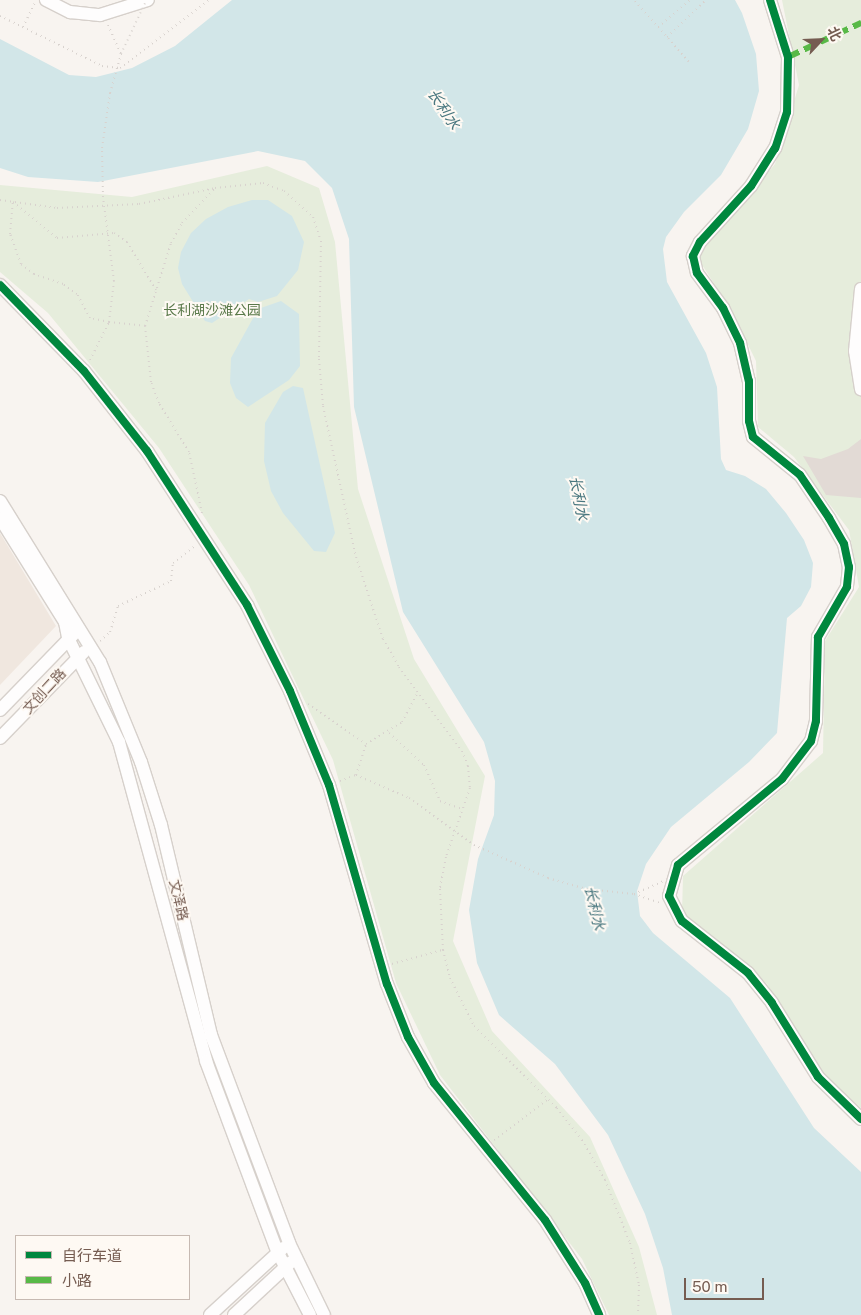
<!DOCTYPE html>
<html>
<head>
<meta charset="utf-8">
<style>
  body { margin:0 }
  #map { position:relative; width:861px; height:1315px; overflow:hidden; background:#f8f4f0; font-family:"Public Sans","Noto Sans SC",sans-serif }
  div>[style] { position:absolute }
  [style*='--x'] { left:calc(var(--x)*1px); top:calc(var(--y)*1px); width:calc(var(--w)*1px); rotate:calc(var(--a)*1deg) }
  .residential>* { inset:0; background:#f0e7df }
  .green>* { inset:0; background:#e6eddc }
  .water>* { inset:0; background:#d2e6e8 }
  .building>* { inset:0; background:#e2dad5 }
  .path>* { height:2px; margin-top:-1px; transform-origin:0; background:repeating-linear-gradient(90deg,#d8d2ce 0 1px,transparent 0 5px) }
  .roads { filter:drop-shadow(1px 0 #d6d0cb) drop-shadow(-1px 0 #d6d0cb) drop-shadow(0 1px #d6d0cb) drop-shadow(0 -1px #d6d0cb) }
  .minor>* { height:12px; margin:-6px; padding:0 6px; transform-origin:6px; border-radius:6px; background:#fefdfd }
  .path-bridge>* { height:2px; margin-top:-1px; transform-origin:0; background:repeating-linear-gradient(90deg,#d8d2ce 0 1px,transparent 0 5px) }
  .quiet>* { height:6px; margin-top:-3px; transform-origin:0; background:repeating-linear-gradient(90deg,#58b947 0 12px,transparent 0 18px) }
  .cycleway>* { height:8px; margin:-4px; padding:0 4px; transform-origin:4px; border-radius:4px; background:#00873e }
  span { translate:-50% -50%; white-space:nowrap; text-align:center; line-height:1.15; -webkit-text-stroke:4px #fef9f3; paint-order:stroke }
  .park-label { font-size:14px; color:#5a794a }
  .street-label { font-size:14px; color:#755c51 }
  .water-label { font-size:15px; color:#49777f; font-style:italic }
  .legend { position:absolute; left:15px; top:1235px; width:175px; height:65px; box-sizing:border-box; background:#fef9f3; border:1px solid #c7bab2; margin:0; padding:6px 9px; list-style:none; font-size:15px; color:#755c51 }
  .legend li { display:flex; align-items:center; gap:10px; height:25px }
  .legend b { width:25px; border:1px solid #c7bab2 }
  .north { position:absolute; left:796px; top:15px; width:50px; height:50px; -webkit-text-stroke:4px #fef9f3; paint-order:stroke; rotate:65deg; font-size:14px; font-weight:700; line-height:20px; text-align:center; color:#755c51 }
  .north::after { content:''; display:block; margin:auto; width:18px; height:22px; background:#755c51; clip-path:polygon(50% 0,100% 100%,50% 72%,0 100%) }
  .scale { position:absolute; left:684px; top:1278px; width:80px; height:22px; box-sizing:border-box; border:2px solid #755c51; border-top:0; padding-left:6px; font-size:15px; line-height:18px; white-space:nowrap; color:#755c51; -webkit-text-stroke:4px #fef9f3; paint-order:stroke }
</style>
</head>
<body>
<div id="map">
  <div class="residential">
    <div style="clip-path:polygon(0 533px,56px 626px,0 685px)"></div>
  </div>
  <div class="green">
    <div style="clip-path:polygon(782px 0,861px 0,861px 1108px,824px 1075px,767px 984px,682px 913px,683px 876px,823px 753px,825px 641px,859px 587px,849px 530px,794px 457px,758px 427px,756px 361px,731px 310px,697px 257px,775px 164px,799px 85px)"></div>
    <div style="clip-path:polygon(267px 166px,319px 188px,335px 242px,358px 489px,414px 659px,485px 776px,453px 941px,492px 1031px,590px 1137px,639px 1247px,657px 1315px,609px 1315px,582px 1259px,440px 1075px,396px 983px,333px 760px,249px 585px,159px 448px,48px 313px,0 272px,0 185px,132px 197px)"></div>
  </div>
  <div class="water">
    <div style="clip-path:polygon(232px 0,735px 0,742px 13px,756px 54px,759px 91px,748px 129px,721px 175px,684px 212px,666px 237px,663px 249px,667px 282px,706px 353px,717px 387px,721px 459px,726px 470px,745px 476px,766px 489px,786px 513px,804px 540px,813px 563px,811px 587px,801px 606px,787px 618px,777px 733px,749px 762px,671px 827px,646px 864px,637px 891px,640px 916px,653px 933px,730px 998px,814px 1128px,861px 1172px,861px 1315px,672px 1315px,663px 1268px,645px 1214px,608px 1135px,555px 1064px,499px 1015px,477px 963px,469px 910px,478px 859px,494px 815px,495px 781px,484px 742px,403px 612px,354px 407px,349px 239px,332px 188px,305px 161px,258px 151px,98px 182px,28px 177px,0 168px,0 39px,69px 75px,96px 77px,132px 68px,175px 46px)"></div>
    <div style="clip-path:polygon(252px 200px,268px 200px,292px 216px,304px 242px,298px 270px,277px 296px,258px 302px,249px 299px,212px 323px,205px 321px,182px 284px,178px 268px,181px 252px,191px 233px,206px 219px,228px 207px)"></div>
    <div style="clip-path:polygon(281px 301px,299px 314px,300px 366px,289px 380px,248px 407px,236px 398px,230px 383px,231px 358px,258px 309px)"></div>
    <div style="clip-path:polygon(293px 386px,303px 388px,335px 533px,326px 552px,314px 551px,283px 513px,271px 491px,264px 461px,265px 423px,283px 392px)"></div>
  </div>
  <div class="building">
    <div style="clip-path:polygon(861px 439px,861px 498px,826px 495px,803px 456px,821px 459px,848px 449px)"></div>
  </div>
  <div class="path">
    <div style="--x:635;--y:1;--w:81;--a:48.5"></div>
    <div style="--x:0;--y:16;--w:114;--a:26.1"></div>
    <div style="--x:102;--y:66;--w:18;--a:6"></div>
    <div style="--x:120;--y:68;--w:112;--a:-37.4"></div>
    <div style="--x:108;--y:25;--w:32;--a:66"></div>
    <div style="--x:23;--y:27;--w:28;--a:-64"></div>
    <div style="--x:658;--y:27;--w:42;--a:-40.2"></div>
    <div style="--x:667;--y:37;--w:54;--a:-43.5"></div>
    <div style="--x:0;--y:200;--w:58;--a:8"></div>
    <div style="--x:57;--y:208;--w:82;--a:-2.8"></div>
    <div style="--x:139;--y:204;--w:78;--a:-11.9"></div>
    <div style="--x:215;--y:188;--w:48;--a:-5.9"></div>
    <div style="--x:263;--y:183;--w:22;--a:21"></div>
    <div style="--x:284;--y:191;--w:39;--a:42"></div>
    <div style="--x:313;--y:217;--w:25;--a:72"></div>
    <div style="--x:321;--y:241;--w:118;--a:91"></div>
    <div style="--x:319;--y:359;--w:47;--a:85.1"></div>
    <div style="--x:323;--y:406;--w:155;--a:77.7"></div>
    <div style="--x:356;--y:557;--w:86;--a:71.8"></div>
    <div style="--x:383;--y:639;--w:32;--a:60"></div>
    <div style="--x:399;--y:667;--w:105;--a:53.1"></div>
    <div style="--x:462;--y:751;--w:16;--a:68"></div>
    <div style="--x:468;--y:766;--w:22;--a:85"></div>
    <div style="--x:470;--y:788;--w:73;--a:109.2"></div>
    <div style="--x:446;--y:857;--w:33;--a:101"></div>
    <div style="--x:440;--y:889;--w:61;--a:87.2"></div>
    <div style="--x:443;--y:950;--w:29;--a:76"></div>
    <div style="--x:450;--y:978;--w:54;--a:63.4"></div>
    <div style="--x:474;--y:1026;--w:117;--a:44.7"></div>
    <div style="--x:557;--y:1108;--w:41;--a:52"></div>
    <div style="--x:582;--y:1140;--w:46;--a:60.1"></div>
    <div style="--x:605;--y:1180;--w:68;--a:68.4"></div>
    <div style="--x:630;--y:1243;--w:43;--a:77.9"></div>
    <div style="--x:639;--y:1285;--w:30;--a:92"></div>
    <div style="--x:109;--y:322;--w:19;--a:-168"></div>
    <div style="--x:90;--y:318;--w:27;--a:-118"></div>
    <div style="--x:77;--y:294;--w:17;--a:-144"></div>
    <div style="--x:63;--y:284;--w:31;--a:-161"></div>
    <div style="--x:34;--y:274;--w:16;--a:-142"></div>
    <div style="--x:21;--y:264;--w:32;--a:-110"></div>
    <div style="--x:10;--y:234;--w:32;--a:-85"></div>
    <div style="--x:13;--y:202;--w:57;--a:39.3"></div>
    <div style="--x:57;--y:238;--w:57;--a:-5"></div>
    <div style="--x:114;--y:233;--w:16;--a:35"></div>
    <div style="--x:127;--y:242;--w:56;--a:58.9"></div>
    <div style="--x:90;--y:360;--w:42;--a:-63.4"></div>
    <div style="--x:109;--y:322;--w:36;--a:6"></div>
    <div style="--x:202;--y:513;--w:62;--a:-102"></div>
    <div style="--x:189;--y:452;--w:57;--a:-121.5"></div>
    <div style="--x:159;--y:403;--w:22;--a:-111"></div>
    <div style="--x:151;--y:382;--w:56;--a:-96.1"></div>
    <div style="--x:145;--y:326;--w:87;--a:-72.6"></div>
    <div style="--x:171;--y:243;--w:23;--a:-61"></div>
    <div style="--x:182;--y:223;--w:48;--a:-46.7"></div>
    <div style="--x:100;--y:641;--w:13;--a:-42"></div>
    <div style="--x:110;--y:632;--w:27;--a:-73"></div>
    <div style="--x:118;--y:606;--w:59;--a:-25.3"></div>
    <div style="--x:171;--y:581;--w:18;--a:-84"></div>
    <div style="--x:173;--y:563;--w:28;--a:-38"></div>
    <div style="--x:308;--y:704;--w:70;--a:34.6"></div>
    <div style="--x:389;--y:733;--w:47;--a:42.4"></div>
    <div style="--x:424;--y:765;--w:39;--a:66"></div>
    <div style="--x:440;--y:801;--w:23;--a:20"></div>
    <div style="--x:340;--y:781;--w:17;--a:-21"></div>
    <div style="--x:356;--y:775;--w:33;--a:-72"></div>
    <div style="--x:366;--y:744;--w:42;--a:-31.4"></div>
    <div style="--x:402;--y:722;--w:34;--a:-62"></div>
    <div style="--x:634;--y:894;--w:28;--a:19"></div>
    <div style="--x:392;--y:964;--w:52;--a:-15.6"></div>
    <div style="--x:494;--y:1140;--w:68;--a:-37.2"></div>
  </div>
  <div class="roads">
    <div class="minor">
      <div style="--x:46;--y:0;--w:27;--a:27"></div>
      <div style="--x:70;--y:12;--w:30;--a:6"></div>
      <div style="--x:100;--y:15;--w:50;--a:-17.4"></div>
      <div style="--x:770;--y:0;--w:60;--a:72.5"></div>
      <div style="--x:788;--y:57;--w:55;--a:91"></div>
      <div style="--x:787;--y:112;--w:38;--a:108"></div>
      <div style="--x:775;--y:148;--w:45;--a:122.3"></div>
      <div style="--x:751;--y:186;--w:76;--a:132.3"></div>
      <div style="--x:700;--y:242;--w:16;--a:117"></div>
      <div style="--x:693;--y:256;--w:17;--a:77"></div>
      <div style="--x:697;--y:273;--w:44;--a:53.4"></div>
      <div style="--x:723;--y:308;--w:39;--a:64"></div>
      <div style="--x:740;--y:343;--w:39;--a:77"></div>
      <div style="--x:749;--y:381;--w:40;--a:90"></div>
      <div style="--x:749;--y:421;--w:16;--a:76"></div>
      <div style="--x:753;--y:437;--w:60;--a:39"></div>
      <div style="--x:800;--y:475;--w:52;--a:56"></div>
      <div style="--x:829;--y:518;--w:30;--a:60"></div>
      <div style="--x:844;--y:544;--w:24;--a:78"></div>
      <div style="--x:849;--y:567;--w:20;--a:96"></div>
      <div style="--x:847;--y:587;--w:58;--a:120.1"></div>
      <div style="--x:818;--y:637;--w:84;--a:91.4"></div>
      <div style="--x:816;--y:721;--w:21;--a:104"></div>
      <div style="--x:811;--y:741;--w:48;--a:127.3"></div>
      <div style="--x:782;--y:779;--w:135;--a:140.4"></div>
      <div style="--x:678;--y:865;--w:32;--a:106"></div>
      <div style="--x:669;--y:896;--w:28;--a:63"></div>
      <div style="--x:682;--y:921;--w:84;--a:38.2"></div>
      <div style="--x:748;--y:973;--w:38;--a:51"></div>
      <div style="--x:772;--y:1003;--w:87;--a:58.1"></div>
      <div style="--x:818;--y:1077;--w:60;--a:44.3"></div>
      <div style="--x:0;--y:285;--w:120;--a:45.7"></div>
      <div style="--x:84;--y:371;--w:102;--a:51.8"></div>
      <div style="--x:147;--y:451;--w:184;--a:57"></div>
      <div style="--x:247;--y:605;--w:96;--a:63.4"></div>
      <div style="--x:290;--y:691;--w:102;--a:67.5"></div>
      <div style="--x:329;--y:785;--w:207;--a:73.8"></div>
      <div style="--x:387;--y:984;--w:57;--a:68.4"></div>
      <div style="--x:408;--y:1037;--w:53;--a:60.5"></div>
      <div style="--x:434;--y:1083;--w:176;--a:51"></div>
      <div style="--x:545;--y:1220;--w:75;--a:57.6"></div>
      <div style="--x:585;--y:1283;--w:35;--a:66"></div>
      <div style="--x:861;--y:289;--w:62;--a:95.5"></div>
      <div style="--x:855;--y:351;--w:39;--a:81"></div>
      <div style="--x:0;--y:501;--w:190;--a:58.2"></div>
      <div style="--x:100;--y:662;--w:108;--a:67.7"></div>
      <div style="--x:141;--y:762;--w:66;--a:72.4"></div>
      <div style="--x:161;--y:825;--w:216;--a:76.6"></div>
      <div style="--x:211;--y:1035;--w:222;--a:69.4"></div>
      <div style="--x:289;--y:1243;--w:80;--a:64.1"></div>
      <div style="--x:0;--y:518;--w:123;--a:58"></div>
      <div style="--x:65;--y:622;--w:16;--a:79"></div>
      <div style="--x:68;--y:638;--w:116;--a:63.9"></div>
      <div style="--x:119;--y:742;--w:331;--a:74.7"></div>
      <div style="--x:206;--y:1061;--w:203;--a:69.5"></div>
      <div style="--x:277;--y:1251;--w:72;--a:62.7"></div>
      <div style="--x:0;--y:710;--w:107;--a:-45.8"></div>
      <div style="--x:0;--y:738;--w:120;--a:-45.7"></div>
      <div style="--x:210;--y:1315;--w:99;--a:-42.5"></div>
      <div style="--x:234;--y:1315;--w:78;--a:-42.9"></div>
    </div>
  </div>
  <div class="path-bridge">
    <div style="--x:109;--y:322;--w:41;--a:-83"></div>
    <div style="--x:114;--y:281;--w:85;--a:-97.5"></div>
    <div style="--x:103;--y:197;--w:49;--a:-91.2"></div>
    <div style="--x:102;--y:148;--w:56;--a:-81.7"></div>
    <div style="--x:110;--y:93;--w:41;--a:-74.2"></div>
    <div style="--x:121;--y:54;--w:59;--a:-64.7"></div>
    <div style="--x:356;--y:775;--w:58;--a:23.5"></div>
    <div style="--x:409;--y:798;--w:80;--a:35.9"></div>
    <div style="--x:474;--y:845;--w:81;--a:24"></div>
    <div style="--x:548;--y:878;--w:41;--a:15.8"></div>
    <div style="--x:587;--y:889;--w:47;--a:6.1"></div>
    <div style="--x:634;--y:894;--w:43;--a:-23.6"></div>
  </div>
  <div class="quiet">
    <div style="--x:788;--y:57;--w:81;--a:-25"></div>
  </div>
  <div class="cycleway">
    <div style="--x:770;--y:0;--w:60;--a:72.5"></div>
    <div style="--x:788;--y:57;--w:55;--a:91"></div>
    <div style="--x:787;--y:112;--w:38;--a:108"></div>
    <div style="--x:775;--y:148;--w:45;--a:122.3"></div>
    <div style="--x:751;--y:186;--w:76;--a:132.3"></div>
    <div style="--x:700;--y:242;--w:16;--a:117"></div>
    <div style="--x:693;--y:256;--w:17;--a:77"></div>
    <div style="--x:697;--y:273;--w:44;--a:53.4"></div>
    <div style="--x:723;--y:308;--w:39;--a:64"></div>
    <div style="--x:740;--y:343;--w:39;--a:77"></div>
    <div style="--x:749;--y:381;--w:40;--a:90"></div>
    <div style="--x:749;--y:421;--w:16;--a:76"></div>
    <div style="--x:753;--y:437;--w:60;--a:39"></div>
    <div style="--x:800;--y:475;--w:52;--a:56"></div>
    <div style="--x:829;--y:518;--w:30;--a:60"></div>
    <div style="--x:844;--y:544;--w:24;--a:78"></div>
    <div style="--x:849;--y:567;--w:20;--a:96"></div>
    <div style="--x:847;--y:587;--w:58;--a:120.1"></div>
    <div style="--x:818;--y:637;--w:84;--a:91.4"></div>
    <div style="--x:816;--y:721;--w:21;--a:104"></div>
    <div style="--x:811;--y:741;--w:48;--a:127.3"></div>
    <div style="--x:782;--y:779;--w:135;--a:140.4"></div>
    <div style="--x:678;--y:865;--w:32;--a:106"></div>
    <div style="--x:669;--y:896;--w:28;--a:63"></div>
    <div style="--x:682;--y:921;--w:84;--a:38.2"></div>
    <div style="--x:748;--y:973;--w:38;--a:51"></div>
    <div style="--x:772;--y:1003;--w:87;--a:58.1"></div>
    <div style="--x:818;--y:1077;--w:60;--a:44.3"></div>
    <div style="--x:0;--y:285;--w:120;--a:45.7"></div>
    <div style="--x:84;--y:371;--w:102;--a:51.8"></div>
    <div style="--x:147;--y:451;--w:184;--a:57"></div>
    <div style="--x:247;--y:605;--w:96;--a:63.4"></div>
    <div style="--x:290;--y:691;--w:102;--a:67.5"></div>
    <div style="--x:329;--y:785;--w:207;--a:73.8"></div>
    <div style="--x:387;--y:984;--w:57;--a:68.4"></div>
    <div style="--x:408;--y:1037;--w:53;--a:60.5"></div>
    <div style="--x:434;--y:1083;--w:176;--a:51"></div>
    <div style="--x:545;--y:1220;--w:75;--a:57.6"></div>
    <div style="--x:585;--y:1283;--w:35;--a:66"></div>
  </div>
  <div class="park-label">
    <span style="left:212px;top:310px">长利湖沙滩公园</span>
  </div>
  <div class="street-label">
    <span style="left:44px;top:691px;rotate:-47deg">文创二路</span>
    <span style="left:179px;top:900px;rotate:77deg">文泽路</span>
  </div>
  <div class="water-label">
    <span style="left:444px;top:109px;rotate:56deg">长利水</span>
    <span style="left:579px;top:498px;rotate:79deg">长利水</span>
    <span style="left:595px;top:908px;rotate:77deg">长利水</span>
  </div>
  <ul class="legend">
  <li><b style="height:6px;background:#00873e"></b>自行车道</li>
  <li><b style="height:6px;background:#58b947"></b>小路</li>
  </ul>
  <div class="north">北</div>
  <div class="scale">50 m</div>
</div>
</body>
</html>
